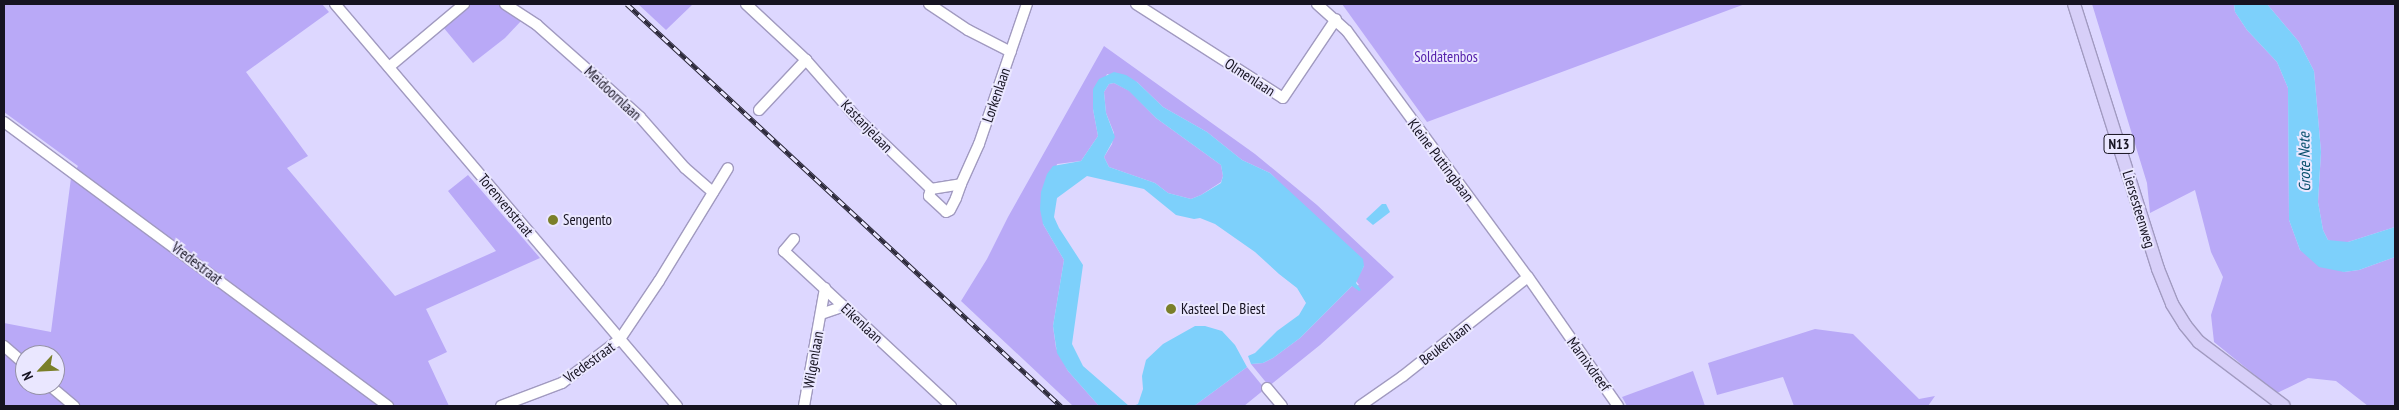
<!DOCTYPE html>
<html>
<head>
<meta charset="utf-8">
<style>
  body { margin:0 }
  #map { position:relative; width:2399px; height:410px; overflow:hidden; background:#ddd7ff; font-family:"PT Sans Narrow",sans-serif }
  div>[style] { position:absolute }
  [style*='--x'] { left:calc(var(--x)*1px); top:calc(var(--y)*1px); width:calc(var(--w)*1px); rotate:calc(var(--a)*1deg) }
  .green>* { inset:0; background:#b9a9f7 }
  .water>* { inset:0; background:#7dd0fb }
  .roads { filter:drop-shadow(1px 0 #a19ac0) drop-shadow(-1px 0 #a19ac0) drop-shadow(0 1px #a19ac0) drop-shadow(0 -1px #a19ac0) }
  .minor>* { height:10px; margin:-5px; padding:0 5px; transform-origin:5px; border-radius:5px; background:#fff }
  .major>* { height:12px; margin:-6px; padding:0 6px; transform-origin:6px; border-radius:6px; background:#d7cff8 }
  .rail>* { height:4.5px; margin-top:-2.25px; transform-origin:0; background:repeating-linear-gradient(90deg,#eae7ff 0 8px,#2c293a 0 16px); box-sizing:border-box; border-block:1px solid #2c293a }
  .dots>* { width:14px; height:14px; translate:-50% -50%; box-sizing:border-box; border:2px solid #eae7ff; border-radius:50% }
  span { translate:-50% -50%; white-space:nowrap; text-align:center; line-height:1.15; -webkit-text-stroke:4px #eae7ff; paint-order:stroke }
  .shield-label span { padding:1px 4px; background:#eae7ff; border:1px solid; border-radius:4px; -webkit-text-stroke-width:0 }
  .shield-label { font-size:14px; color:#161321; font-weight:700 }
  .park-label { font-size:15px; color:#5621ab }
  .street-label { font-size:15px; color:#161321 }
  .poi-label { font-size:15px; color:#161321 }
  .left { translate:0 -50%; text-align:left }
  .water-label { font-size:16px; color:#074f6c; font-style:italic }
  .frame { position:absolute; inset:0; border:5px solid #161321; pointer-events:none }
  .north { position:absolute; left:15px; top:345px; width:50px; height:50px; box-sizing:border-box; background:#eae7ff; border:1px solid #9592a6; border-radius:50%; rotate:245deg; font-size:14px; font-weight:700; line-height:20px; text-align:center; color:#161321 }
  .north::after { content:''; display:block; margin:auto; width:18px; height:22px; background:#7a7f29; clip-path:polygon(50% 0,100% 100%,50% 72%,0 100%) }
</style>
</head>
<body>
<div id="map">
  <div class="green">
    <div style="clip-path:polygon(evenodd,4px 4px,322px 4px,329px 12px,246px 72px,308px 156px,287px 168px,395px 296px,496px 251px,448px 191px,468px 175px,540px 258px,426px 309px,447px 352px,428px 361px,449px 406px,4px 406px,4px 323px,51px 332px,71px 178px,78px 166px,4px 112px,4px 4px,25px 355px,55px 355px,55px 385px,25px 385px,25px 355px)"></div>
    <div style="clip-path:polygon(469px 4px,498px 4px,522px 20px,505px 38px,473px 63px,443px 27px)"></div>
    <div style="clip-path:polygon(638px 4px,693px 4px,666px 30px)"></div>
    <div style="clip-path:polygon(1342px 4px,1745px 4px,1427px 122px)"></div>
    <div style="clip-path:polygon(2092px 4px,2234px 4px,2235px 12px,2247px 30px,2277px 62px,2288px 88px,2289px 220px,2300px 250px,2344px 272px,2359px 270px,2395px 257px,2395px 406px,2368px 406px,2336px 381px,2308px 378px,2277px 393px,2214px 342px,2211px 315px,2223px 277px,2211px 252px,2195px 190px,2150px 213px,2147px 183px)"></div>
    <div style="clip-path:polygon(2267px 4px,2395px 4px,2395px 227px,2348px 242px,2333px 242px,2328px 240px,2323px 230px,2318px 202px,2321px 152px,2314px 71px,2299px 42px)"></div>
    <div style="clip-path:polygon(1104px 46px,1255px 154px,1317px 205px,1394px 277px,1320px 345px,1269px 386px,1251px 364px,1263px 363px,1273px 358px,1300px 338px,1352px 286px,1359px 285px,1356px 281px,1364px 266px,1270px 173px,1242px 160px,1207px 132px,1163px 107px,1137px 82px,1107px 74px,1093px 109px,1098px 136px,1081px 161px,1057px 164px,1043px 224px,1064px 260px,1053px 326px,1056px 348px,1068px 371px,1099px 406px,1073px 406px,961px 301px,987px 259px,1008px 217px)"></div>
    <div style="clip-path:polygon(1114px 83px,1130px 91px,1156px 118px,1221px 165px,1223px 176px,1221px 182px,1201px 195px,1191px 199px,1168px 193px,1155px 183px,1109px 167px,1104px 157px,1112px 144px,1114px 133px,1106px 113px,1104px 92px,1109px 84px)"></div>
    <div style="clip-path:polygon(1815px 329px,1853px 334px,1919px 399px,1935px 396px,1928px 406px,1794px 406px,1783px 377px,1717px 395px,1708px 363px)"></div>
    <div style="clip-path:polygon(1247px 367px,1265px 389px,1244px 406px,1194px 406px)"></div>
    <div style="clip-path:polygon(1693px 371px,1705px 406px,1627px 406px,1622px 397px)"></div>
  </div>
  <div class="water">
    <div style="clip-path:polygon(2234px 4px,2267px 4px,2299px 42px,2314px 71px,2321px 152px,2318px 202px,2323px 230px,2328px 240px,2348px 242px,2395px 227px,2395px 257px,2359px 270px,2344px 272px,2319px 267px,2300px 250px,2289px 220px,2288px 88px,2277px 62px,2247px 30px,2235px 12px)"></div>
    <div style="clip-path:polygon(evenodd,1114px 72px,1126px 75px,1137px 82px,1163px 107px,1207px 132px,1242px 160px,1270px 173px,1363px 259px,1364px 266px,1356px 283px,1361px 290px,1359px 291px,1352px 286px,1300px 338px,1273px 358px,1263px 363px,1251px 364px,1248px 356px,1255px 353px,1277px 331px,1299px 315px,1306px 303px,1297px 288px,1279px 274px,1255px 252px,1215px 224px,1200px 218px,1194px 219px,1176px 215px,1144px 189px,1087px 176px,1057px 198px,1054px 217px,1059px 228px,1083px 265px,1072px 344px,1083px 366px,1129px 406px,1133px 406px,1138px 404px,1143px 389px,1142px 376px,1146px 360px,1163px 344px,1195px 326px,1205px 326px,1222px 331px,1235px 345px,1247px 367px,1194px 406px,1099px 406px,1068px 371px,1057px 353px,1053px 326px,1064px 260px,1043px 224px,1040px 209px,1041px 192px,1047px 174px,1053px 166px,1081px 161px,1098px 136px,1093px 109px,1093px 89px,1099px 79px,1114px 72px,1114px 83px,1129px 91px,1156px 118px,1221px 165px,1223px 176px,1221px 183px,1201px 195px,1191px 199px,1168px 193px,1155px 183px,1109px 167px,1104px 157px,1115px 137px,1106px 113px,1104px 92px,1109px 84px,1114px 83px)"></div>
    <div style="clip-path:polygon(1382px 204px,1386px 204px,1390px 212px,1373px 225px,1366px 219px)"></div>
  </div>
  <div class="roads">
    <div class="minor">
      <div style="--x:335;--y:4;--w:528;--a:49.61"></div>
      <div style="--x:505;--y:4;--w:38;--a:33"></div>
      <div style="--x:537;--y:25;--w:81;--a:41.5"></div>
      <div style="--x:598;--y:79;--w:57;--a:42.1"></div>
      <div style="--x:640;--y:117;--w:68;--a:48.6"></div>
      <div style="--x:685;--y:168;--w:37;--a:41"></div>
      <div style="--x:746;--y:4;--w:82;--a:43"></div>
      <div style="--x:806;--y:60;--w:76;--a:48.7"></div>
      <div style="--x:856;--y:117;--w:104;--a:43.8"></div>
      <div style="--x:929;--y:4;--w:47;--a:33.7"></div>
      <div style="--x:968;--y:30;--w:48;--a:27.1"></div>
      <div style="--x:1136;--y:4;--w:174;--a:32.6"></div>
      <div style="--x:1283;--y:98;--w:95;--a:-56.1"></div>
      <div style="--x:1317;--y:4;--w:40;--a:42"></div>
      <div style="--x:1347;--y:31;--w:305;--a:53.7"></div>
      <div style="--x:1528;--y:277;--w:157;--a:55.1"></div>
      <div style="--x:389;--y:67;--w:98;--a:-40"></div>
      <div style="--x:759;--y:110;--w:69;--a:-46.8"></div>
      <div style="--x:4;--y:122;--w:478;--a:36.5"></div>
      <div style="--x:931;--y:189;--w:30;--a:-9"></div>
      <div style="--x:961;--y:184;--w:44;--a:-65.8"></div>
      <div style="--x:979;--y:144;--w:148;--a:-71.1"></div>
      <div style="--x:931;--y:189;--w:7;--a:106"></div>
      <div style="--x:929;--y:196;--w:23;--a:43"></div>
      <div style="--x:946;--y:212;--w:4;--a:-27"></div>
      <div style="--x:950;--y:210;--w:13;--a:-63"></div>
      <div style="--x:956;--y:198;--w:15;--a:-70"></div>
      <div style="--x:794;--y:239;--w:16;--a:130"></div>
      <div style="--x:784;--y:251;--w:228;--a:42.9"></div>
      <div style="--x:821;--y:314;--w:24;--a:-19"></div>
      <div style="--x:4;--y:346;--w:28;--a:41"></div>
      <div style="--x:49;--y:385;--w:33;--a:40"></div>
      <div style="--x:1267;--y:388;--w:23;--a:50"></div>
      <div style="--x:501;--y:406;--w:65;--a:-20.7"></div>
      <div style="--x:562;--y:383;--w:73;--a:-37.2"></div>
      <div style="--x:620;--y:339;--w:70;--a:-56.1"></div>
      <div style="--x:659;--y:281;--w:132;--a:-58.6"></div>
      <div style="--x:804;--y:406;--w:120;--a:-79.9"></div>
      <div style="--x:1360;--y:406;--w:52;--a:-34.9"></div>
      <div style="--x:1403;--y:376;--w:159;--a:-38.4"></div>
    </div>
    <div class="major">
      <div style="--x:2074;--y:4;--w:278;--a:72.4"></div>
      <div style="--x:2158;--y:269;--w:38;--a:68"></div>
      <div style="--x:2172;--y:304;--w:25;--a:58"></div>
      <div style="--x:2185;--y:325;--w:22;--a:51"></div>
      <div style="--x:2199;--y:342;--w:106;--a:37"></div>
    </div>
  </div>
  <div class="rail">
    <div style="--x:627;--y:4;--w:592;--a:42.81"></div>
  </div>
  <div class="dots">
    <div style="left:553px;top:220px;background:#7a7f29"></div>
    <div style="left:1171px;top:309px;background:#7a7f29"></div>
  </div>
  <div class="shield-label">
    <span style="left:2119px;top:144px">N13</span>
  </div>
  <div class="park-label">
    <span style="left:1446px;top:57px">Soldatenbos</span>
  </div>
  <div class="street-label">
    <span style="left:1250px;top:77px;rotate:33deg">Olmenlaan</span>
    <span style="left:613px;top:93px;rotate:43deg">Meidoornlaan</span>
    <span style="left:996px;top:95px;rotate:-71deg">Lorkenlaan</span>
    <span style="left:867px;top:126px;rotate:46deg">Kastanjelaan</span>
    <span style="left:1441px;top:160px;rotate:53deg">Kleine Puttingbaan</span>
    <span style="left:506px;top:205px;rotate:50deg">Torenvenstraat</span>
    <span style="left:2139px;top:209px;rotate:73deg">Liersesteenweg</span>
    <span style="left:197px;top:263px;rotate:37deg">Vredestraat</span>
    <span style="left:862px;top:323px;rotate:43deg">Eikenlaan</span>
    <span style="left:1445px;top:343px;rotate:-38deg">Beukenlaan</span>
    <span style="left:813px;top:360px;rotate:-80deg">Wilgenlaan</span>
    <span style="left:589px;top:362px;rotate:-36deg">Vredestraat</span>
    <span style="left:1589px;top:364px;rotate:54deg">Marnixdreef</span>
  </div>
  <div class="poi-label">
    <span class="left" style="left:563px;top:220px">Sengento</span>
    <span class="left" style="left:1181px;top:309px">Kasteel De Biest</span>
  </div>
  <div class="water-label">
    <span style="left:2304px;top:162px;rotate:-91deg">Grote Nete</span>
  </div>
  <div class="frame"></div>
  <div class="north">N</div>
</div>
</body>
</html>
